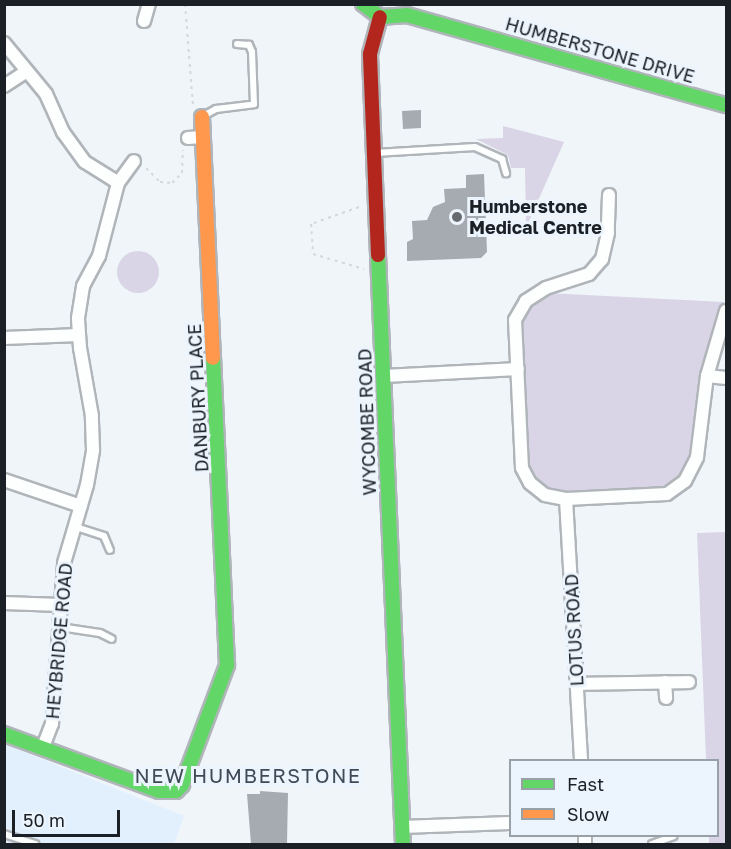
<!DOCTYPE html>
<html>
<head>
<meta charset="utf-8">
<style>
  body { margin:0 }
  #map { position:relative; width:731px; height:849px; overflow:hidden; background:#f0f5fa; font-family:"Golos Text",sans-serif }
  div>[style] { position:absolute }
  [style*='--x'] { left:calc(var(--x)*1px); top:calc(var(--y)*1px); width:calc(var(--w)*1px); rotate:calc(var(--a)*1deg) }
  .built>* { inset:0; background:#e2effd }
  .green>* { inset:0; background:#dad5e6 }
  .round { border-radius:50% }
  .building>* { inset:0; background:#a6aab1 }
  .path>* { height:2px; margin-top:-1px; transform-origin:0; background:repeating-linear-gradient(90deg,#d6d7d9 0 3px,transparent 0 7.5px) }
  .roads { filter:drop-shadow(2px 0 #b0b5ba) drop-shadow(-2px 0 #b0b5ba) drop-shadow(0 2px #b0b5ba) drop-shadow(0 -2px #b0b5ba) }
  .lane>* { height:6px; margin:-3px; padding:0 3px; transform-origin:3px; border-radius:3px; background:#fdfefe }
  .street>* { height:12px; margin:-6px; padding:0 6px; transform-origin:6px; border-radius:6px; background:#fdfefe }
  .fast>* { height:14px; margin:-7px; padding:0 7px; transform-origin:7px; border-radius:7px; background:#63d668 }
  .slow>* { height:14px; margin:-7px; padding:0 7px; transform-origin:7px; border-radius:7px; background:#ff974d }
  .jam>* { height:14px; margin:-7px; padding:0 7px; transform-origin:7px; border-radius:7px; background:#b3261e }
  .dots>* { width:16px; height:16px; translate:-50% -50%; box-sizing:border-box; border:3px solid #ecf5fe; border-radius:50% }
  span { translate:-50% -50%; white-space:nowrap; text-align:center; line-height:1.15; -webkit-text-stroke:6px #ecf5fe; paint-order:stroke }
  .street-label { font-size:18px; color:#1b2026 }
  .poi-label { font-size:18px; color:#1b2026; font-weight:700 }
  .left { translate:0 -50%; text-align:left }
  .neighbourhood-label { font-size:20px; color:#3e4a56; letter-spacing:1.5px }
  .frame { position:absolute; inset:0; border:6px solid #1b2026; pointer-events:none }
  .legend { position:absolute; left:509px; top:759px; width:210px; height:78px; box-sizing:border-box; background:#ecf5fe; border:2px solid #98a0a8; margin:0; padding:8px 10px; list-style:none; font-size:18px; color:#1b2026 }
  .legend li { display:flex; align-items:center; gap:12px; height:30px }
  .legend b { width:30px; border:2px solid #98a0a8 }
  .scale { position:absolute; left:12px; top:810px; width:108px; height:27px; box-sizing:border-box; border:3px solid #1b2026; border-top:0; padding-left:8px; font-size:18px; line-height:21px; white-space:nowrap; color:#1b2026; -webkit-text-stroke:4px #ecf5fe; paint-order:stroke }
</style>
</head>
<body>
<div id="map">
  <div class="built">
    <div style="clip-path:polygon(4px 744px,184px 816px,174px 844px,5px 844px)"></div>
  </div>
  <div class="green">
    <div style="clip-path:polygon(503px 126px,564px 142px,526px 228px,525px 168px,511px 168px,508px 155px,476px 139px,503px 138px)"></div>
    <div class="round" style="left:117px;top:251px;width:42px;height:42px"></div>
    <div style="clip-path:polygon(547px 293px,724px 302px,701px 375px,693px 456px,681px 479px,666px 490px,567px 495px,547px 491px,532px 481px,526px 467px,520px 321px,529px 305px)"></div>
    <div style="clip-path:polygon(726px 532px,726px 844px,709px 844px,709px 836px,718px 836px,718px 760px,706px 760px,697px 533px)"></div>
  </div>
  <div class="building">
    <div style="clip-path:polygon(421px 110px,421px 128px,403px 129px,402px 111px)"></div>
    <div style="clip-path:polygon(484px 174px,487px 252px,481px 258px,407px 261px,407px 242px,413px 239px,412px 221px,427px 220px,433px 207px,445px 202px,444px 189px,466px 188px,466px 175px)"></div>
    <div style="clip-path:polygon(260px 791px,288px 793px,287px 844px,251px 844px,247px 794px,260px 794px)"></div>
  </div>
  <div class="path">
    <div style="--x:185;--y:4;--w:101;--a:85.5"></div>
    <div style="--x:146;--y:168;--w:20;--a:45"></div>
    <div style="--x:160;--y:182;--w:12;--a:5"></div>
    <div style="--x:172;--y:183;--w:14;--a:-45"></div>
    <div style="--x:182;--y:173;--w:23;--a:-88"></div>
    <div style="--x:359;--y:207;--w:51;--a:160.5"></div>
    <div style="--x:311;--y:224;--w:30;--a:86"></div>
    <div style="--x:313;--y:254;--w:53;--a:16.4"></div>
  </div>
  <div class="roads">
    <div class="lane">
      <div style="--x:203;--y:116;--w:15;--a:-28"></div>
      <div style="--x:216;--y:109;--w:38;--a:-7"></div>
      <div style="--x:254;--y:104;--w:52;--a:-92.2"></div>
      <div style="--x:252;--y:52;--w:8;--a:-113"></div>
      <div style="--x:249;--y:45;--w:12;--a:-175"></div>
      <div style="--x:375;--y:153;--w:100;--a:-3.4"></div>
      <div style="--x:475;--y:147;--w:30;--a:24"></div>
      <div style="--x:502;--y:159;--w:15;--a:74"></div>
      <div style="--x:76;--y:527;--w:29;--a:18"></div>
      <div style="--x:104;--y:536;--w:15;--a:67"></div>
      <div style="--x:60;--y:627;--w:40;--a:8.5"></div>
      <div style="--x:100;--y:633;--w:13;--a:27"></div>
      <div style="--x:4;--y:834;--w:33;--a:18"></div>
      <div style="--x:652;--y:844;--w:23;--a:-20"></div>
    </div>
    <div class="street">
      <div style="--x:144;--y:21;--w:18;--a:-74"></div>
      <div style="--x:4;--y:43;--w:66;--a:50.5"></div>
      <div style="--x:46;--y:94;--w:42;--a:65.9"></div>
      <div style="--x:63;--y:132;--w:37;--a:54"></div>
      <div style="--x:85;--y:162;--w:39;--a:32"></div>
      <div style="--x:4;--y:86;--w:27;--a:-33"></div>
      <div style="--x:188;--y:138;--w:14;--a:-4"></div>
      <div style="--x:609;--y:195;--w:38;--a:92"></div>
      <div style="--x:608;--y:233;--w:27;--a:103"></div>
      <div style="--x:602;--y:259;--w:20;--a:131"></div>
      <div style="--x:589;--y:274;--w:45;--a:162"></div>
      <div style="--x:546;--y:288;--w:24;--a:147"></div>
      <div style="--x:526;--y:301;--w:22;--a:120"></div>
      <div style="--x:515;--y:320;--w:148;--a:87.3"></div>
      <div style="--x:522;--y:468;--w:17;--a:62"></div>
      <div style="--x:530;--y:483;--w:19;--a:39"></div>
      <div style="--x:545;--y:495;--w:21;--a:11"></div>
      <div style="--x:566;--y:499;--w:101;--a:-2.8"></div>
      <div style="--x:667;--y:494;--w:22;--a:-36"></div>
      <div style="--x:685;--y:481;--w:27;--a:-63"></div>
      <div style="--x:697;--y:457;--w:82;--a:-83"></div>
      <div style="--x:707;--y:376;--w:68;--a:-73.7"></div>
      <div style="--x:4;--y:338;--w:75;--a:-2.3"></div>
      <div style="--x:384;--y:376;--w:134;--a:-3"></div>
      <div style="--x:707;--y:376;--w:19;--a:6"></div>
      <div style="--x:4;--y:480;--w:81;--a:18.7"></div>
      <div style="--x:566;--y:499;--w:261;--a:86.7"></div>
      <div style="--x:4;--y:603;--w:57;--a:2"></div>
      <div style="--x:665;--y:682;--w:16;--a:86"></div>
      <div style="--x:577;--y:684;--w:112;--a:-1"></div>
      <div style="--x:43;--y:747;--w:25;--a:-69"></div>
      <div style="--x:52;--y:724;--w:161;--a:-85.7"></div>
      <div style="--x:64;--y:563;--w:81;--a:-73.6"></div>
      <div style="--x:87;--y:485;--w:36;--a:-80"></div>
      <div style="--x:93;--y:450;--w:34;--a:-92"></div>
      <div style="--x:92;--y:416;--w:69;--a:-100"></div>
      <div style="--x:80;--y:348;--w:30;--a:-94"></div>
      <div style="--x:78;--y:318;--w:32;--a:-81"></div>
      <div style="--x:83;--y:286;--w:34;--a:-62"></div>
      <div style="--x:99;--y:256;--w:75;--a:-75.4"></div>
      <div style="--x:118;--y:183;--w:27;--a:-54"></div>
      <div style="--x:402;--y:827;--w:108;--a:-2.1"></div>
      <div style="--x:585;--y:836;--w:8;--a:90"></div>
    </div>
    <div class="fast">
      <div style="--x:363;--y:4;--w:21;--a:37"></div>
      <div style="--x:380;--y:17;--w:27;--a:-4"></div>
      <div style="--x:407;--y:15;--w:331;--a:15.8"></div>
      <div style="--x:378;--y:255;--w:590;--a:87.57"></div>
      <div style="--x:4;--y:734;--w:165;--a:20.2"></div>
      <div style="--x:159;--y:791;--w:17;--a:0"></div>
      <div style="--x:176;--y:791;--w:8;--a:-45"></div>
      <div style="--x:182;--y:785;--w:128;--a:-69.4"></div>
      <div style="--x:227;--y:665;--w:307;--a:-92.6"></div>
    </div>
    <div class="slow">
      <div style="--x:202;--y:117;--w:241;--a:87.4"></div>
    </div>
    <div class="jam">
      <div style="--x:378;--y:255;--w:201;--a:-92.3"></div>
      <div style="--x:370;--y:54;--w:38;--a:-75"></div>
    </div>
  </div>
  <div class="dots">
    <div style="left:457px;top:217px;background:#666b70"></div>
  </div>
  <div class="street-label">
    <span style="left:600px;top:50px;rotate:16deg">HUMBERSTONE DRIVE</span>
    <span style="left:198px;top:398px;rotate:-93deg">DANBURY PLACE</span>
    <span style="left:367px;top:422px;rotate:-92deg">WYCOMBE ROAD</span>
    <span style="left:574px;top:630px;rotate:-93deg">LOTUS ROAD</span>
    <span style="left:59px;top:641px;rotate:-85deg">HEYBRIDGE ROAD</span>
  </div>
  <div class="poi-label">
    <span class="left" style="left:469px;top:217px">Humberstone<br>Medical Centre</span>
  </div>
  <div class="neighbourhood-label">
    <span style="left:248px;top:775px">NEW HUMBERSTONE</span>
  </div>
  <div class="frame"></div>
  <ul class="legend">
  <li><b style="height:8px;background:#63d668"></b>Fast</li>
  <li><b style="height:8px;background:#ff974d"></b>Slow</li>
  </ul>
  <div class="scale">50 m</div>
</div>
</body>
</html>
